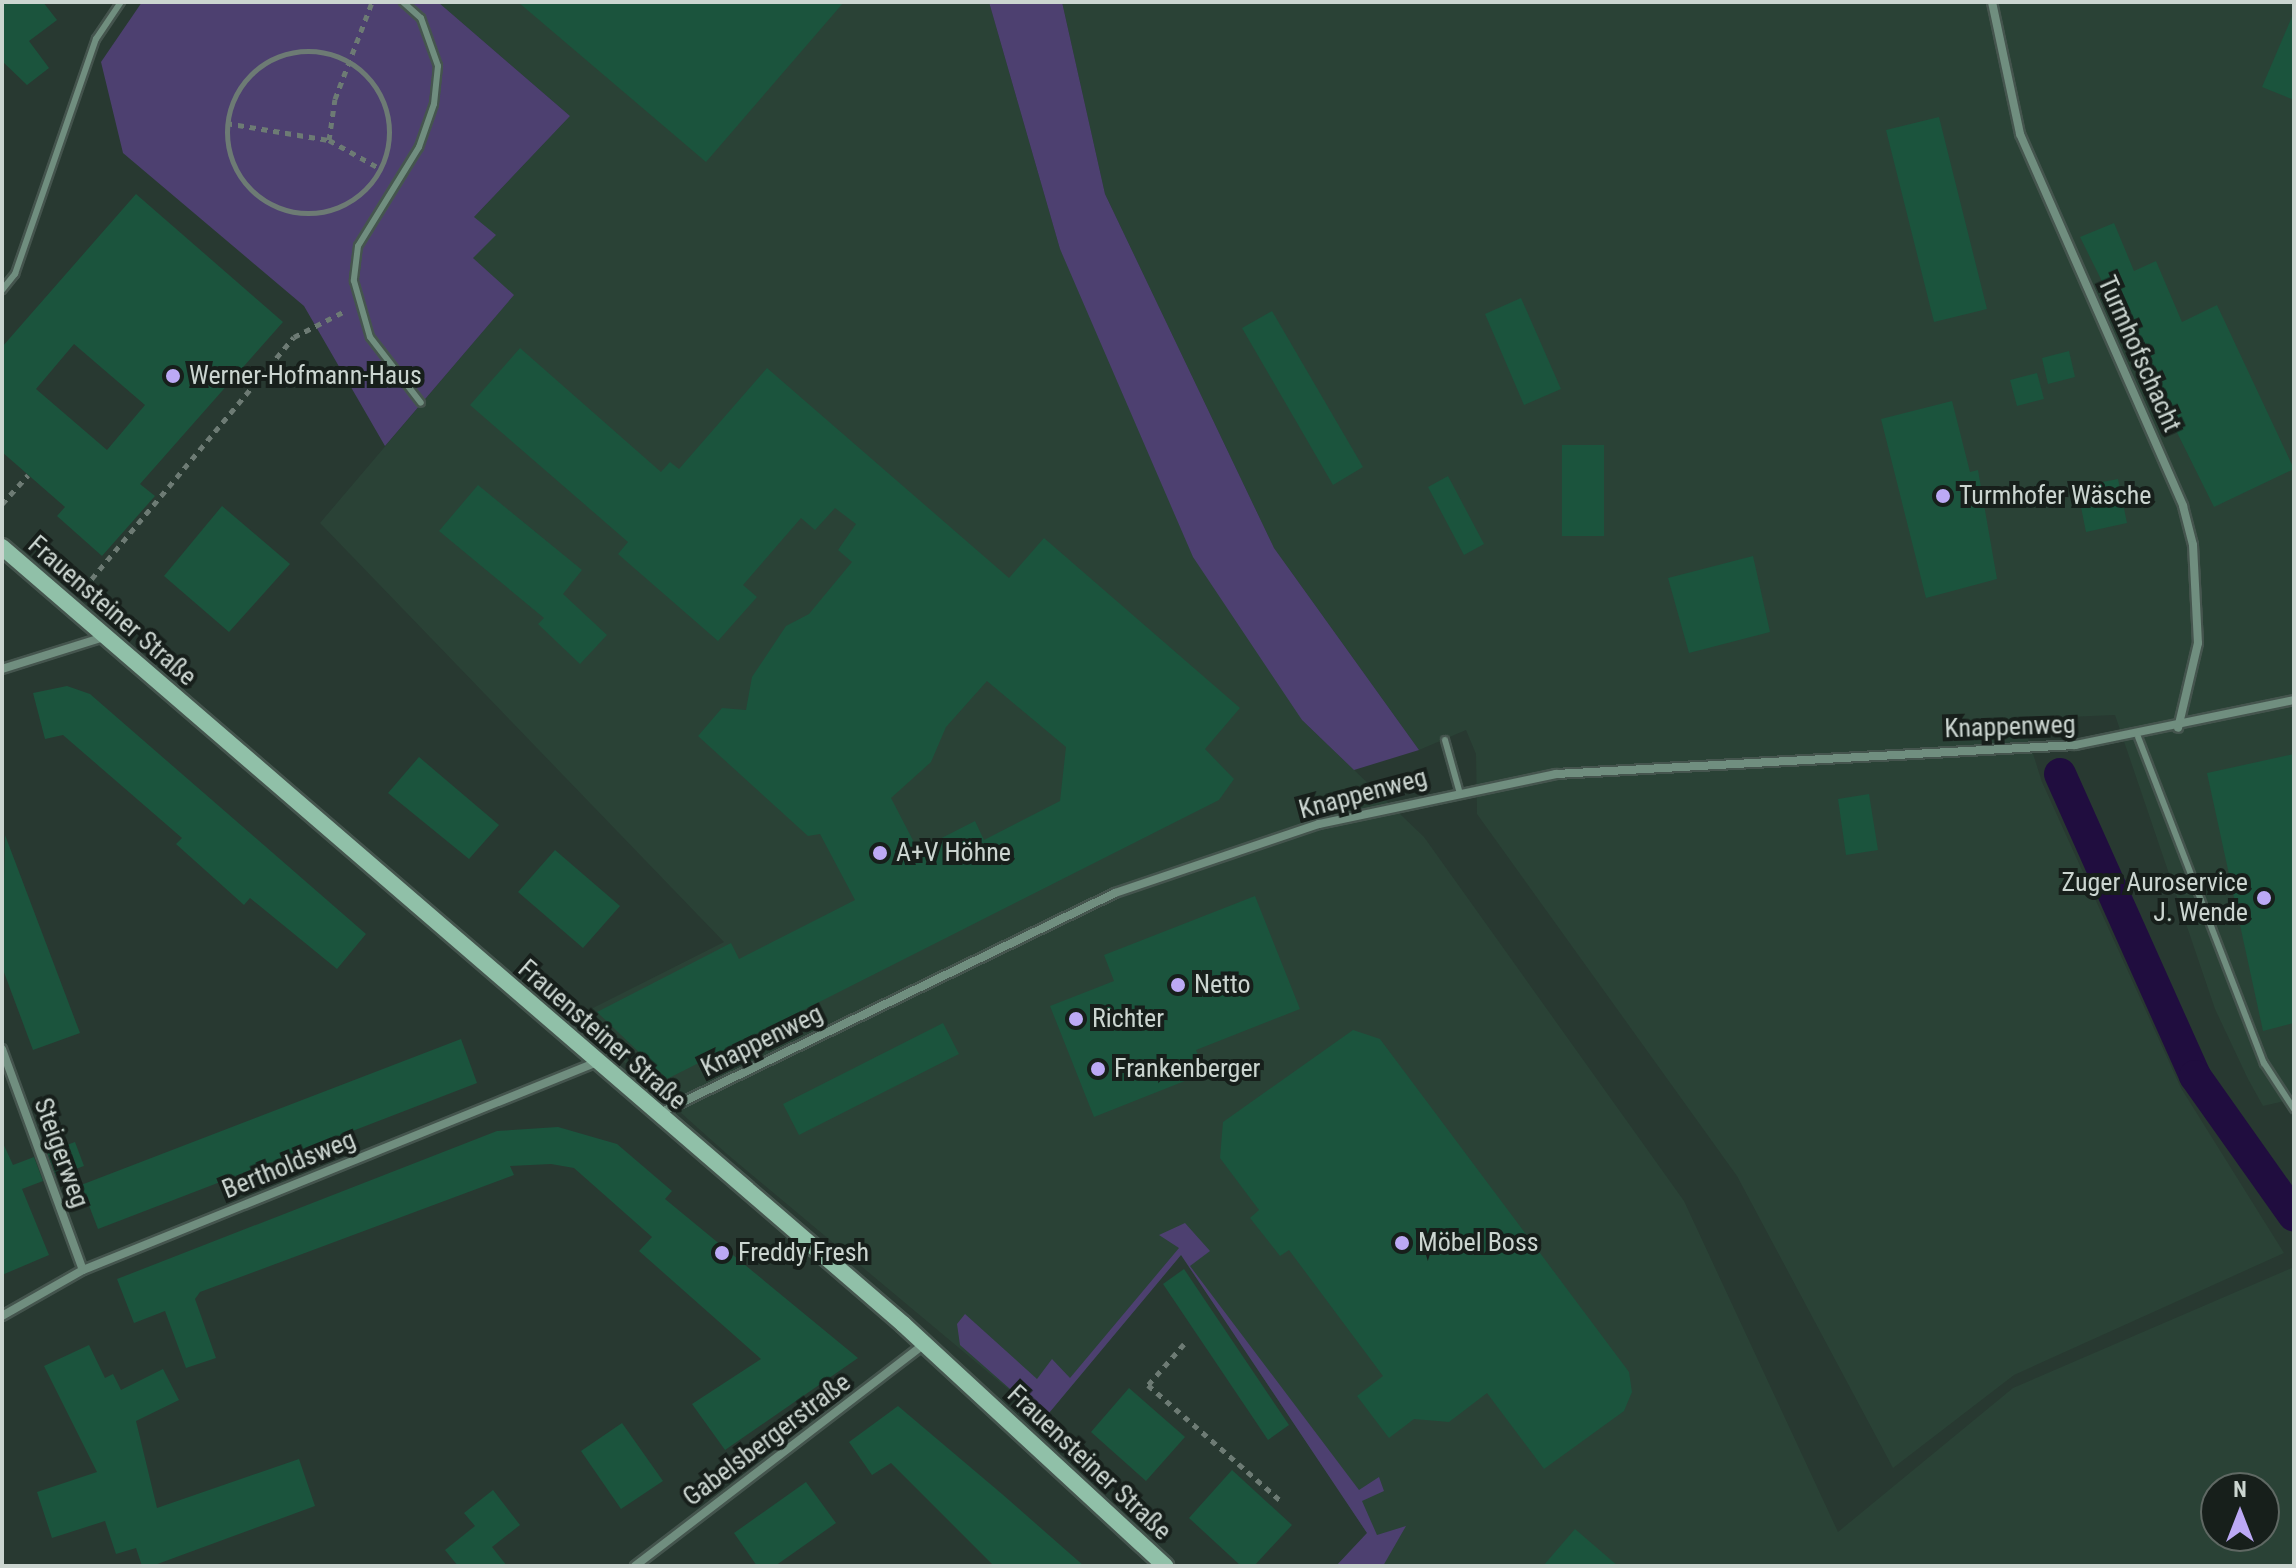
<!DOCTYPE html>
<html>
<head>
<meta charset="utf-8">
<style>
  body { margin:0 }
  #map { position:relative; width:2296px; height:1568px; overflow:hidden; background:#283931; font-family:"Roboto Condensed",sans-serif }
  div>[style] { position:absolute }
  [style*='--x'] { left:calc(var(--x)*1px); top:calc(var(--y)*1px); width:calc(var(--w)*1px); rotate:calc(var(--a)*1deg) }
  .built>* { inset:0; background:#2a4236 }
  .green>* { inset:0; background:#4d4070 }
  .canal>* { height:32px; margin:-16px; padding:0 16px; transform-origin:16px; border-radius:16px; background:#200d3f }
  .building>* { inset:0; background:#1b543d }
  .path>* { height:5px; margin-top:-2.5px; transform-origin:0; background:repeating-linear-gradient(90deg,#6d7b74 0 6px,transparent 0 12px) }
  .path>.ring { margin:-2.5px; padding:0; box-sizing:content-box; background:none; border:5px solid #6d7b74; border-radius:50% }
  .roads { filter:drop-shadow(2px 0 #45554e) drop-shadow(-2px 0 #45554e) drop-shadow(0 2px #45554e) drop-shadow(0 -2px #45554e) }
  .service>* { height:6px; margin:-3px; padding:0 3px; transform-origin:3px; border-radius:3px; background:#708e7f }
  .minor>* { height:8px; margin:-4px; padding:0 4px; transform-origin:4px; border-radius:4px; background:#708e7f }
  .secondary>* { height:16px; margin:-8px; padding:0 8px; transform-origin:8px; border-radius:8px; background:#90c0a8 }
  .dots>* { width:22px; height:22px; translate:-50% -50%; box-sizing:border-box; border:4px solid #171f1b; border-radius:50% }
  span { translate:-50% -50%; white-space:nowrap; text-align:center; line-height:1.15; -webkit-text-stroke:8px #171f1b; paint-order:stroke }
  .street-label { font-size:26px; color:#cbd5d0 }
  .poi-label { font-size:26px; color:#cbd5d0 }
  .left { translate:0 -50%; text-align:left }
  .right { translate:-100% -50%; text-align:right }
  .frame { position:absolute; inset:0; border:4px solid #cbd5d0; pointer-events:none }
  .north { position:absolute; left:2200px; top:1472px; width:80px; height:80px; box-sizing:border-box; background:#171f1b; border:2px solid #5f6863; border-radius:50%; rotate:0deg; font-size:22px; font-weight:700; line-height:32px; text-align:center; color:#cbd5d0 }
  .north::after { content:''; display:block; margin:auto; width:28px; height:36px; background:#bca9f5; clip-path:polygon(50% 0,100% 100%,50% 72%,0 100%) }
</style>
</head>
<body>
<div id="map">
  <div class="built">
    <div style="clip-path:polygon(evenodd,438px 2px,989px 2px,1060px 249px,1302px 720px,1424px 837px,1684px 1201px,1838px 1532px,2013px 1388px,2294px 1267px,2294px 1566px,1336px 1566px,1367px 1533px,1181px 1255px,1044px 1419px,727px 1154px,586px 1028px,585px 1012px,724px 942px,320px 523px,513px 296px,473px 258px,474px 217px,570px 116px,438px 2px,2216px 1488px,2264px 1488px,2264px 1536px,2216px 1536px,2216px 1488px)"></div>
    <div style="clip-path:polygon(1062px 2px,2294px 2px,2294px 1099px,2263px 1106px,2248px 1079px,2215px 1009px,2115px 715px,2022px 719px,2042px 782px,2181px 1088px,2284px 1253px,2014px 1375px,1893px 1468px,1737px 1176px,1477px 814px,1476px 754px,1466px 730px,1419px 750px,1274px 548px,1105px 194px)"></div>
  </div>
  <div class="green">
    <div style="clip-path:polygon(142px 2px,438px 2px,570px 116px,474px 217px,496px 235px,473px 258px,514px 295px,385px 446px,304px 306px,123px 153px,101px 62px)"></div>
    <div style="clip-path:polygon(989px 2px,1062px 2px,1105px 194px,1274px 548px,1419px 750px,1354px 770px,1302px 720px,1193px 557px,1060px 249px)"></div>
    <div style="clip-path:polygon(1185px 1223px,1210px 1251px,1190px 1266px,1359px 1490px,1379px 1477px,1384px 1491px,1362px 1501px,1377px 1535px,1406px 1526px,1383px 1566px,1336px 1566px,1367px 1533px,1181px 1255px,1044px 1419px,960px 1345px,957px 1324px,965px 1314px,1037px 1379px,1052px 1359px,1070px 1378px,1179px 1248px,1159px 1235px)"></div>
  </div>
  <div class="canal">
    <div style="--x:2060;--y:774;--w:331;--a:65.9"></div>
    <div style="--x:2195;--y:1076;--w:171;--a:54.7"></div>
  </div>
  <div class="building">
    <div style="clip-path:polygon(2px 2px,43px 2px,57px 20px,29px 41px,49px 68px,27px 85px,2px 61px)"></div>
    <div style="clip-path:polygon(518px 2px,844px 2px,706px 162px)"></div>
    <div style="clip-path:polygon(2294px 12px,2294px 100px,2262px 87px)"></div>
    <div style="clip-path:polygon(1939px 117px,1987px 309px,1934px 322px,1886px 130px)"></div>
    <div style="clip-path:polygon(evenodd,136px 194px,283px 322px,140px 484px,155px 496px,102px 556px,57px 516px,65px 507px,2px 452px,2px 347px,136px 194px,74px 344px,145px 405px,107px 450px,36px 389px,74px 344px)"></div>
    <div style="clip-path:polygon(2114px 223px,2134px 271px,2156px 261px,2182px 322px,2217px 305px,2294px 469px,2214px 507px,2080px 237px)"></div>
    <div style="clip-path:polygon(1521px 298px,1561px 389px,1524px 405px,1485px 314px)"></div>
    <div style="clip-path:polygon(1272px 311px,1363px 467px,1333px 485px,1242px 328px)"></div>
    <div style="clip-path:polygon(evenodd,520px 348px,661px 472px,670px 462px,679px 469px,767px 368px,1009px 578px,1044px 538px,1240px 708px,1205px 749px,1234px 779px,1219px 800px,667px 1079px,597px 1012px,731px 943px,739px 959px,855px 900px,820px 834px,808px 836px,698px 736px,722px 708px,746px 710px,752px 677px,786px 626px,809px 614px,852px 562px,838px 550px,856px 524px,835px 508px,815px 530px,801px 518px,743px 585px,757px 597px,718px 641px,618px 554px,628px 542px,470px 405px,520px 348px,987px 681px,1066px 747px,1060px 801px,984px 840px,975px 821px,918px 850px,891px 798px,931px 762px,946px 727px,987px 681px)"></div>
    <div style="clip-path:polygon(2069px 351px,2075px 377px,2048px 384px,2042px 358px)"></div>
    <div style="clip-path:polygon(2037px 373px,2044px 399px,2017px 406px,2010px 380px)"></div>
    <div style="clip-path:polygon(1952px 401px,1970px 472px,1978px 470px,1997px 579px,1926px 598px,1881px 419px)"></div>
    <div style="clip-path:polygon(1562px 445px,1604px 445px,1604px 536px,1562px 536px)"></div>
    <div style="clip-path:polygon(1448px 476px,1484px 544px,1464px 555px,1428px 487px)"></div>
    <div style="clip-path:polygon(2118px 479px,2127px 523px,2086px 532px,2077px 487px)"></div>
    <div style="clip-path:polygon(478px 485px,582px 570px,563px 594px,607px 635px,580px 664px,538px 624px,544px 618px,439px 531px)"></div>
    <div style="clip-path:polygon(222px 506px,290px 564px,229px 632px,164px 576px)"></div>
    <div style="clip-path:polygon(1753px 556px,1770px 632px,1689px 653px,1668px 578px)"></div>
    <div style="clip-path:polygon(67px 686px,90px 694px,366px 934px,337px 969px,250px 898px,244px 905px,176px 844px,182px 838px,63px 735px,45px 739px,33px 693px)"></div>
    <div style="clip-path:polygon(2294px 754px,2294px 1023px,2263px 1031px,2207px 773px)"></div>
    <div style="clip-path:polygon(419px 757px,499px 825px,469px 859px,388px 793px)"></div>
    <div style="clip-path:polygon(1869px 794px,1878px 850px,1846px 855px,1838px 799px)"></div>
    <div style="clip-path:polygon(5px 835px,80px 1033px,33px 1050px,2px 967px)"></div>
    <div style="clip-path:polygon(555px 850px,620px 906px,583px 948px,518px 892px)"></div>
    <div style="clip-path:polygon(1255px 896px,1300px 1009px,1196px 1050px,1205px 1073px,1094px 1117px,1050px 1006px,1114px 981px,1104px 955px)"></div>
    <div style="clip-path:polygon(943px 1023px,959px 1054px,799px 1135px,783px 1104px)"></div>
    <div style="clip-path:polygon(1353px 1030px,1380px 1039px,1629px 1372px,1632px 1392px,1624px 1411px,1544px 1469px,1487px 1393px,1449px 1422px,1414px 1419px,1389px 1438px,1357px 1396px,1383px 1376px,1289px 1250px,1280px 1256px,1250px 1218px,1259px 1210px,1220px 1158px,1223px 1122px)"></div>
    <div style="clip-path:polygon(461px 1039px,477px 1083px,98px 1229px,81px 1185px)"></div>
    <div style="clip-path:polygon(558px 1127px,617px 1144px,672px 1191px,665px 1199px,858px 1358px,725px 1450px,692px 1404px,761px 1359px,639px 1251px,652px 1237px,574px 1168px,551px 1164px,510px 1166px,514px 1175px,200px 1292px,195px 1299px,216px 1358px,186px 1368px,165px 1311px,134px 1323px,117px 1279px,497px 1131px)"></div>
    <div style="clip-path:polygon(2px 1141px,13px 1165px,34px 1157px,43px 1181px,22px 1189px,49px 1255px,2px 1275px)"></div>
    <div style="clip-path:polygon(75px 1142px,84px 1166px,56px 1176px,47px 1152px)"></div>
    <div style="clip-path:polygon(1184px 1269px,1289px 1425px,1268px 1440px,1163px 1284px)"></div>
    <div style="clip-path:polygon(89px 1345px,105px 1378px,113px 1374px,121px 1390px,163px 1369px,179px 1400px,136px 1421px,157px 1508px,299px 1459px,315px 1506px,152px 1566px,142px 1566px,136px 1548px,116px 1554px,105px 1521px,52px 1538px,37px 1492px,97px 1472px,44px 1366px)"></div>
    <div style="clip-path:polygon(1129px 1388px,1185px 1437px,1146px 1481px,1091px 1432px)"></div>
    <div style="clip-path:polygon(898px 1406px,1002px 1494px,1084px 1566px,994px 1566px,891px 1463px,872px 1475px,849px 1442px)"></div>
    <div style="clip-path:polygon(622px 1423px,663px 1481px,621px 1509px,581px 1451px)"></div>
    <div style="clip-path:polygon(1232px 1470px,1292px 1525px,1254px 1566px,1241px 1566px,1189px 1518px)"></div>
    <div style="clip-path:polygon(806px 1482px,836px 1523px,775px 1566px,757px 1566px,734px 1533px)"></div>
    <div style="clip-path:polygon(493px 1490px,520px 1525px,492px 1547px,507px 1566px,458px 1566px,445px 1550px,475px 1526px,464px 1513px)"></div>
    <div style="clip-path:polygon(1575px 1529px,1618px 1566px,1543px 1566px)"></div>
  </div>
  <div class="path">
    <div class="ring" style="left:227px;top:51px;width:157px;height:157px"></div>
    <div style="--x:226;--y:123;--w:104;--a:9.4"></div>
    <div style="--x:329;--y:140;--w:57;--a:29.2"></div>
    <div style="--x:329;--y:140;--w:41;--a:-81.7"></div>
    <div style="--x:335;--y:99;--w:104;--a:-69.1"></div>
    <div style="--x:2;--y:504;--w:39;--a:-48"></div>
    <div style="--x:84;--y:588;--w:327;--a:-50.1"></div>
    <div style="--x:294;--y:337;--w:55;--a:-27"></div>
    <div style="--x:1184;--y:1344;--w:55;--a:131.3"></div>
    <div style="--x:1148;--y:1385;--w:175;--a:41.1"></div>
  </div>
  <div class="roads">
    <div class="service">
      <div style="--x:403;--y:2;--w:24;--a:42"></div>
      <div style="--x:421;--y:18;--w:51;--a:70.5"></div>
      <div style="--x:438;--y:66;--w:38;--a:96"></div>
      <div style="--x:434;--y:104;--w:46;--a:109.2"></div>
      <div style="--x:419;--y:147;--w:116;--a:121.6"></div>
      <div style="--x:358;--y:246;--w:35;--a:97"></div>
      <div style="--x:354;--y:281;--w:58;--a:74.1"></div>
      <div style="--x:370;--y:337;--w:83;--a:52.3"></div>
      <div style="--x:2;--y:290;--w:21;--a:-51"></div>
      <div style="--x:15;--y:274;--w:249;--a:-71"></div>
      <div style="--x:96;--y:39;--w:45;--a:-56"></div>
      <div style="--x:2138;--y:737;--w:350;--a:68.9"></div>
      <div style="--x:2264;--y:1063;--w:55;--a:56.9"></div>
      <div style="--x:1445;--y:740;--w:52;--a:74.4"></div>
    </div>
    <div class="minor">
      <div style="--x:1992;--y:2;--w:135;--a:78"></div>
      <div style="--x:2020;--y:134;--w:406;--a:66.3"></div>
      <div style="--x:2183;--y:506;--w:40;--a:75.6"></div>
      <div style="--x:2193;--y:545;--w:98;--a:87.1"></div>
      <div style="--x:2198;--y:643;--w:87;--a:103.2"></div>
      <div style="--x:2;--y:669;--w:107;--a:-17.4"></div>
      <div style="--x:2;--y:1049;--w:235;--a:69.9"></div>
      <div style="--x:660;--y:1113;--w:505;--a:-25.8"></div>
      <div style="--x:1115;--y:893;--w:215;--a:-18.7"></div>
      <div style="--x:1319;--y:824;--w:242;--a:-11.9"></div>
      <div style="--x:1556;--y:774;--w:520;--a:-3.2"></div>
      <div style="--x:2075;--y:745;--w:224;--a:-11.6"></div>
      <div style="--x:2;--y:1316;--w:93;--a:-29.6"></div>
      <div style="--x:83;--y:1270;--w:554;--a:-22.03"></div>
      <div style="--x:635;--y:1566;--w:363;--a:-37.5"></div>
    </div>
    <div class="secondary">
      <div style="--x:2;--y:547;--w:1190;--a:40.77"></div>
      <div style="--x:903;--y:1324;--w:357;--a:42.7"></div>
    </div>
  </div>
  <div class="dots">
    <div style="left:173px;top:376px;background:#bca9f5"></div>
    <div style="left:1943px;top:496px;background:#bca9f5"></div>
    <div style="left:880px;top:853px;background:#bca9f5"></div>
    <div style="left:2264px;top:898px;background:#bca9f5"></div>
    <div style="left:1178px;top:985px;background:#bca9f5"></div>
    <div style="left:1076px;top:1019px;background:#bca9f5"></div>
    <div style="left:1098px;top:1069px;background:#bca9f5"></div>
    <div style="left:1402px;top:1243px;background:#bca9f5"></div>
    <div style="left:722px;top:1253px;background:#bca9f5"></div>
  </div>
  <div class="street-label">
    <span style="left:2139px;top:354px;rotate:66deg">Turmhofschacht</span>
    <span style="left:112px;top:611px;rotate:41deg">Frauensteiner Straße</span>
    <span style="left:2010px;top:727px;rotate:-2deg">Knappenweg</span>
    <span style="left:1363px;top:794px;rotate:-15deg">Knappenweg</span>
    <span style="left:602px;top:1035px;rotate:41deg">Frauensteiner Straße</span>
    <span style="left:762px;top:1041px;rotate:-26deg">Knappenweg</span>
    <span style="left:61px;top:1153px;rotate:70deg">Steigerweg</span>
    <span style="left:289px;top:1165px;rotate:-22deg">Bertholdsweg</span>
    <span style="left:767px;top:1440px;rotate:-37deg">Gabelsbergerstraße</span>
    <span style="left:1089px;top:1463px;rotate:43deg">Frauensteiner Straße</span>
  </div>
  <div class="poi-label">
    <span class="left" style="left:189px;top:376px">Werner-Hofmann-Haus</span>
    <span class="left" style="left:1959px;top:496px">Turmhofer Wäsche</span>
    <span class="left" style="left:896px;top:853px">A+V Höhne</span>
    <span class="right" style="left:2248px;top:898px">Zuger Auroservice<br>J. Wende</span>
    <span class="left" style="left:1194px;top:985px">Netto</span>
    <span class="left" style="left:1092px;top:1019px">Richter</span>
    <span class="left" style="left:1114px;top:1069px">Frankenberger</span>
    <span class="left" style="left:1418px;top:1243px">Möbel Boss</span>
    <span class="left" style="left:738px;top:1253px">Freddy Fresh</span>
  </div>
  <div class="frame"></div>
  <div class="north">N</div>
</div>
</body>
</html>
